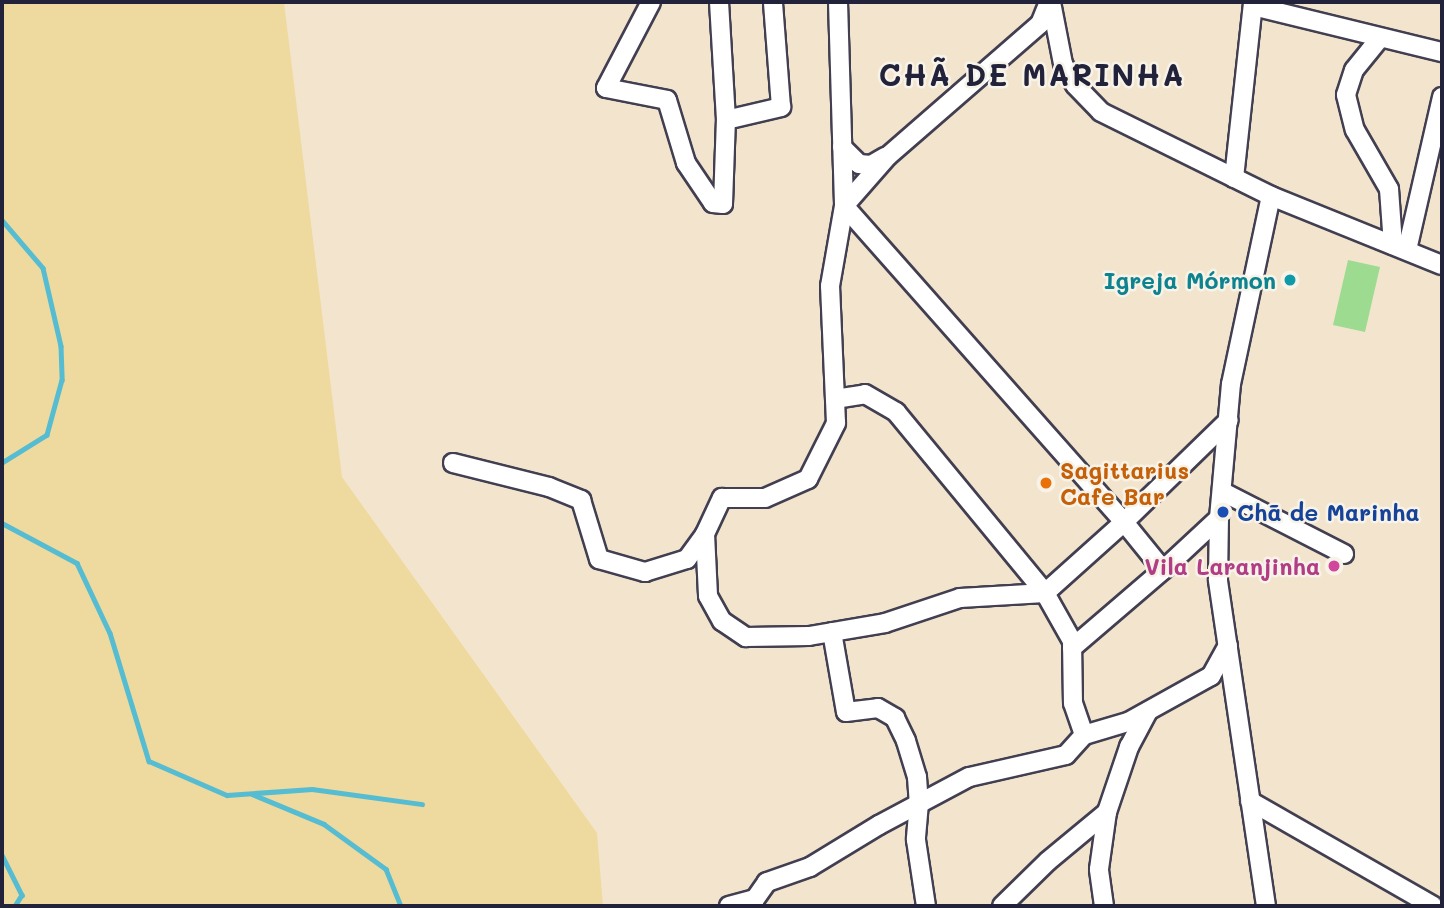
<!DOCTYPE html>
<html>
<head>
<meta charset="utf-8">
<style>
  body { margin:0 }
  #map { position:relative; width:1444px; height:908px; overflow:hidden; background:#f3e5cd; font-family:Mali,sans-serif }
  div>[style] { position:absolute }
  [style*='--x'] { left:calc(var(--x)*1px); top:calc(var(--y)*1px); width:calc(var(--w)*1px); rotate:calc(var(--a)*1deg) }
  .green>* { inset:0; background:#9ddb90 }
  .sand>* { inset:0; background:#eeda9e }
  .stream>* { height:4.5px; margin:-2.25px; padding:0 2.25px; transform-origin:2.25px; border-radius:2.25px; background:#55bcd2 }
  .roads { filter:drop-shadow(2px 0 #413f51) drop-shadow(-2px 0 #413f51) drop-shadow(0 2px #413f51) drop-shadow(0 -2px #413f51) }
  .minor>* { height:18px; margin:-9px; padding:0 9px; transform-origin:9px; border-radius:9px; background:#fff }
  .dots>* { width:19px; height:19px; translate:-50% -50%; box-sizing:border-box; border:4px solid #f7f3e8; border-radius:50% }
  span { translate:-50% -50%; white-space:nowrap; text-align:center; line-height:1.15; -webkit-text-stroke:5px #f7f3e8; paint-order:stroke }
  .culture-label { font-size:23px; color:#0d838f; font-weight:700 }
  .right { translate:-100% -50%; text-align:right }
  .food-label { font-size:23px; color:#c56008; font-weight:700 }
  .left { translate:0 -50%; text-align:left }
  .transit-label { font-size:23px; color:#164399; font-weight:700 }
  .hotel-label { font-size:23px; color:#b23c85; font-weight:700 }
  .district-label { font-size:30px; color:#22223b; font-weight:700; letter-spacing:2px }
  .frame { position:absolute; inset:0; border:4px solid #22223b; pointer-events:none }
</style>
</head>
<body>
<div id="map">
  <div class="green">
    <div style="clip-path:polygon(1348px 260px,1380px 267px,1365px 332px,1333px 325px)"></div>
  </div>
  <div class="sand">
    <div style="clip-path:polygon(2px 2px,284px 2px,342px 477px,597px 833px,603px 906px,2px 906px)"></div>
  </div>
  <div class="stream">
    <div style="--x:2;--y:220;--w:63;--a:49.5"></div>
    <div style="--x:43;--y:268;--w:80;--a:77"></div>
    <div style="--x:61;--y:346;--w:34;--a:88"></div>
    <div style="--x:62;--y:380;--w:57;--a:105.3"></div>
    <div style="--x:47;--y:435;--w:53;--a:148.1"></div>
    <div style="--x:2;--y:523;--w:85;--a:28.1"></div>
    <div style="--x:77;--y:563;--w:77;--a:64.8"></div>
    <div style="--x:110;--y:633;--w:134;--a:73.1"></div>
    <div style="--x:149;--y:761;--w:85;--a:23.6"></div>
    <div style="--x:227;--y:795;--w:85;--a:-4"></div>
    <div style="--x:312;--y:789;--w:111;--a:7.8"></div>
    <div style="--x:252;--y:794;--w:78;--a:22.6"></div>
    <div style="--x:324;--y:824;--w:77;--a:36"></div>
    <div style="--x:386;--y:869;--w:40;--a:68"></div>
    <div style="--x:2;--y:855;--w:45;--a:63.4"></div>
    <div style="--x:22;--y:895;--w:13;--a:122"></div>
  </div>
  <div class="roads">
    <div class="minor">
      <div style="--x:651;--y:2;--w:97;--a:117.6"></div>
      <div style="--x:606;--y:88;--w:62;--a:11.1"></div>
      <div style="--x:667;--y:100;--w:66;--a:73.2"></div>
      <div style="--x:686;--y:163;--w:48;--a:56"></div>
      <div style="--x:713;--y:203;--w:10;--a:6"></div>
      <div style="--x:723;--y:204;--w:84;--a:-88"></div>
      <div style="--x:719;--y:2;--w:118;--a:86.6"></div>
      <div style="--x:726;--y:120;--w:57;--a:-13.3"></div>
      <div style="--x:781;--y:107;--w:105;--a:-94.4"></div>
      <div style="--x:838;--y:2;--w:204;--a:88.3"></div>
      <div style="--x:844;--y:206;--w:67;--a:-48.7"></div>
      <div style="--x:888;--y:156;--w:201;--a:-41"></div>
      <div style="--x:1040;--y:24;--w:24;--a:-68"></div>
      <div style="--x:1051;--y:2;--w:63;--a:79"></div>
      <div style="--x:1063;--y:64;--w:24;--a:60"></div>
      <div style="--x:1075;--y:85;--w:37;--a:46"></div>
      <div style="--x:1101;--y:112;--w:190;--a:26.3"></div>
      <div style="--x:1271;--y:196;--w:184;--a:22"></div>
      <div style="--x:1253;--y:6;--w:195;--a:13.7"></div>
      <div style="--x:1380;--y:38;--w:41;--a:129.1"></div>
      <div style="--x:1354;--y:70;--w:26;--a:108"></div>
      <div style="--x:1346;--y:95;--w:36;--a:76"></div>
      <div style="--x:1355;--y:130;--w:68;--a:60"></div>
      <div style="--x:1389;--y:189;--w:56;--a:85.9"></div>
      <div style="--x:842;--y:147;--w:24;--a:45"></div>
      <div style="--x:859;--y:164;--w:12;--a:5"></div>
      <div style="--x:871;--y:165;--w:16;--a:-30"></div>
      <div style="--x:1234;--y:178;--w:177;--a:-83.8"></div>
      <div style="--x:1407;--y:250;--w:157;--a:-77.1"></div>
      <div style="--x:835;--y:399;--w:30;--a:-9"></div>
      <div style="--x:865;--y:394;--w:36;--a:30"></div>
      <div style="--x:896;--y:412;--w:234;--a:50.5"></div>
      <div style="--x:1045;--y:593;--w:106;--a:-41.9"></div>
      <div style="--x:1124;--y:522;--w:422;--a:-131.5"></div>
      <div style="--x:453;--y:463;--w:99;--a:14"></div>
      <div style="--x:549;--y:487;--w:35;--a:22"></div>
      <div style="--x:581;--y:500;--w:62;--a:73"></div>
      <div style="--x:599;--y:559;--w:48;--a:15.8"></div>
      <div style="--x:645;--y:572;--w:44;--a:-17.2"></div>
      <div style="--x:687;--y:559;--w:31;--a:-54"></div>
      <div style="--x:705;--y:534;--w:40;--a:-65"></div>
      <div style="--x:722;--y:498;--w:43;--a:0"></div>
      <div style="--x:765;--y:498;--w:47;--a:-23.8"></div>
      <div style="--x:808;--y:479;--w:63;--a:-63.4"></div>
      <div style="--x:836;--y:423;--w:137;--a:-92.5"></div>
      <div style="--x:830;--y:286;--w:81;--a:-80.1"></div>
      <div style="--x:1223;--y:492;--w:136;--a:27.1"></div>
      <div style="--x:1219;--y:518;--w:76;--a:137.1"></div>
      <div style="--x:1163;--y:570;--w:62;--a:-129.1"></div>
      <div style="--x:1124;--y:522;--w:146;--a:-44.2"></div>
      <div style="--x:705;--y:534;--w:62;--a:87.2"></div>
      <div style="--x:708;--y:596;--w:29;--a:61"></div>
      <div style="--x:722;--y:621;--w:29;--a:34"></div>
      <div style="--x:746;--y:637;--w:63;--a:-0.9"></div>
      <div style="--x:809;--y:636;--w:77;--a:-9.7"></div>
      <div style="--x:885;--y:623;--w:79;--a:-18.4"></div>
      <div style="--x:960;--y:598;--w:85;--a:-3.4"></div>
      <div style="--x:1045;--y:593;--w:55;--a:60.6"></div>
      <div style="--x:1072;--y:641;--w:62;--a:89.1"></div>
      <div style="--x:1073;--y:703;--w:34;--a:71"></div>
      <div style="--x:1084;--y:735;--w:27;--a:132"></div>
      <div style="--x:1066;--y:755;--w:99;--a:167.2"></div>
      <div style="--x:969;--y:777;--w:102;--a:151.9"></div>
      <div style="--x:879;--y:825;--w:81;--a:148.7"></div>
      <div style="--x:810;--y:867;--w:46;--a:160.8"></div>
      <div style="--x:767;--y:882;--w:21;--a:125"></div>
      <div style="--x:755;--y:899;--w:27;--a:165"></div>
      <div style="--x:832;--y:632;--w:81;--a:80.1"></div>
      <div style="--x:846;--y:712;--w:32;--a:-7"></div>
      <div style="--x:878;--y:708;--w:20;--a:30"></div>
      <div style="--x:895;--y:718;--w:25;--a:64"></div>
      <div style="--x:906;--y:741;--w:38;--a:73"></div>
      <div style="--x:917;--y:777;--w:26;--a:86"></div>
      <div style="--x:919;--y:803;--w:37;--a:95"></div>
      <div style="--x:916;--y:840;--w:67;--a:81.4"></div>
      <div style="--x:1072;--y:648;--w:120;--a:-40.6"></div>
      <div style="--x:1084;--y:735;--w:46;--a:-16.5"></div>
      <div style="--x:1128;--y:722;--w:95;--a:-29"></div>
      <div style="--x:1211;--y:676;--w:35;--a:-61"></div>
      <div style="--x:1250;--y:801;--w:211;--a:29.8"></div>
      <div style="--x:1002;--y:906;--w:64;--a:-44.4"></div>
      <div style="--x:1048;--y:861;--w:77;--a:-39.7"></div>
      <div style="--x:1104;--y:906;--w:37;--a:-98"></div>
      <div style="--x:1099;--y:869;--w:58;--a:-82"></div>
      <div style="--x:1107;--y:812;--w:69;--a:-71.3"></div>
      <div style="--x:1129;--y:747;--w:40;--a:-62"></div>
      <div style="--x:1266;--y:906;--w:330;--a:-98.4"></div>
      <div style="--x:1218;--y:580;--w:62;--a:-89.1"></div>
      <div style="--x:1219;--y:518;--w:135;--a:-84.9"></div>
      <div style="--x:1231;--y:384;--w:192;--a:-78"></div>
    </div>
  </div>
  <div class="dots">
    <div style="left:1290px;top:280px;background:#0f9aa8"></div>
    <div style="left:1046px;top:483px;background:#e8710a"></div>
    <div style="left:1223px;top:512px;background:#1a4fb4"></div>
    <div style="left:1334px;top:566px;background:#d1479c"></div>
  </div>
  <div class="culture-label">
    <span class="right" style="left:1276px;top:280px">Igreja Mórmon</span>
  </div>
  <div class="food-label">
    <span class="left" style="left:1060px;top:483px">Sagittarius<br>Cafe Bar</span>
  </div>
  <div class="transit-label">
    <span class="left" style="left:1237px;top:512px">Chã de Marinha</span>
  </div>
  <div class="hotel-label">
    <span class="right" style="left:1320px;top:566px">Vila Laranjinha</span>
  </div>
  <div class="district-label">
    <span style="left:1032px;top:74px">CHÃ DE MARINHA</span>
  </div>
  <div class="frame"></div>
</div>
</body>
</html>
